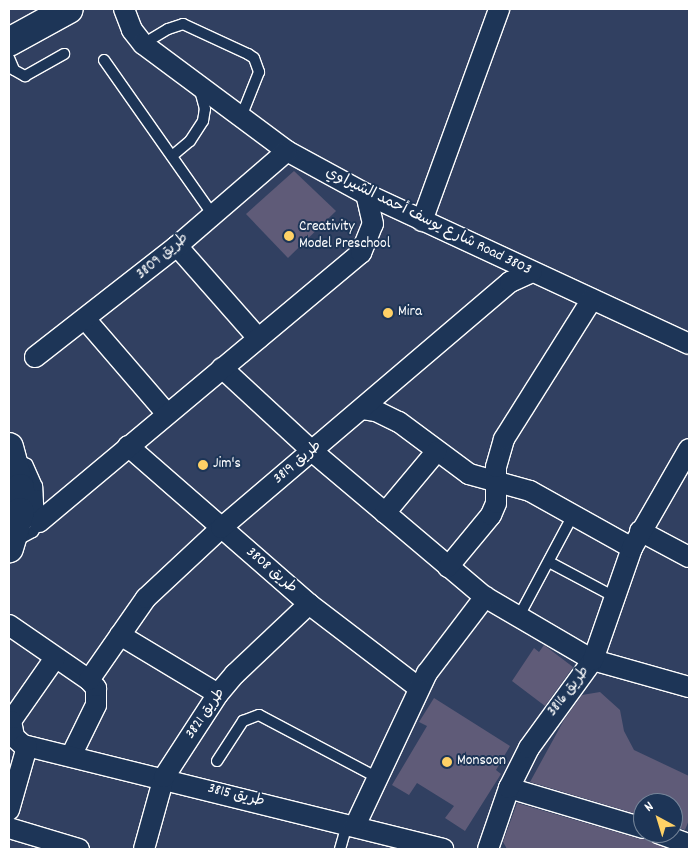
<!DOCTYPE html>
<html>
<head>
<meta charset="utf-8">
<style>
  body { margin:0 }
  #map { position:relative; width:698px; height:858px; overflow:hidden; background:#314061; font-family:Dekko,"Playpen Sans Arabic",sans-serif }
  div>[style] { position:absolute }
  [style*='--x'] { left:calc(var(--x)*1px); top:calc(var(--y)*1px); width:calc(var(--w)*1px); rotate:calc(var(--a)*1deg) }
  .building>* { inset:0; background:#5f5b78 }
  .roads { filter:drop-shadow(1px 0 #fff) drop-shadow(-1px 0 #fff) drop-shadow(0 1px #fff) drop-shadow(0 -1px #fff) }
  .lane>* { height:10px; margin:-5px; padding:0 5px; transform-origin:5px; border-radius:5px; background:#1d3557 }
  .street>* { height:20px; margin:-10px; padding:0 10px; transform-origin:10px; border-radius:10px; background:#1d3557 }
  .secondary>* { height:28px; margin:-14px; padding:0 14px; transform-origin:14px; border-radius:14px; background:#1d3557 }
  .dots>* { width:14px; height:14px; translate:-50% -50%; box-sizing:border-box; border:2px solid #1d3557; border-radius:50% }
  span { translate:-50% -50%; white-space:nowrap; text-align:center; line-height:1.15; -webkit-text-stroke:4px #1d3557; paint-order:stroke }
  .street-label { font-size:15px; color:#fff }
  .poi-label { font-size:15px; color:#fff }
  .left { translate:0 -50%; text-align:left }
  .frame { position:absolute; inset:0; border:10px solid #fff; pointer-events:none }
  .north { position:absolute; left:633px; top:793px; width:50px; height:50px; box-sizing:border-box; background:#1d3557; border:1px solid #77869a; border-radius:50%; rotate:321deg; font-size:14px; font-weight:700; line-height:20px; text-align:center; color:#fff }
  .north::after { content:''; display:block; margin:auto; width:18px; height:22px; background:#ffd166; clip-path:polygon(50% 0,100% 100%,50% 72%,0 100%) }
</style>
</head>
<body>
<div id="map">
  <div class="building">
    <div style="clip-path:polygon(294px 171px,336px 211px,288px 258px,246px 214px)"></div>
    <div style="clip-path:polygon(544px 645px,573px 667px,545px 706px,512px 681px,534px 648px,539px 652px)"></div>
    <div style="clip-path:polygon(600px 692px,620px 710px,624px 731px,634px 750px,689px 776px,689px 820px,685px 830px,673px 826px,673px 803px,643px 803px,643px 816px,530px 782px,564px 720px,582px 695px)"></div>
    <div style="clip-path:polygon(434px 698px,510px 746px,496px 770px,501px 774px,465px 831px,445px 818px,454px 806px,417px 783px,409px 795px,392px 785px,427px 726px,419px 722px)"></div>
    <div style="clip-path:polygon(517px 803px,640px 839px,648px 838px,668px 849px,507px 849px,503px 842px)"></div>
  </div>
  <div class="roads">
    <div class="lane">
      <div style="--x:143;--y:44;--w:29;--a:-31"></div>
      <div style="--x:168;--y:29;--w:16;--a:-18"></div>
      <div style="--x:183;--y:24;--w:72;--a:24.8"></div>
      <div style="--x:248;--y:54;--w:7;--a:34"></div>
      <div style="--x:254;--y:58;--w:15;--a:70"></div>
      <div style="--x:259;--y:72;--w:48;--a:111.8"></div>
      <div style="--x:9;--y:58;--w:13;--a:67"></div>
      <div style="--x:14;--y:70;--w:13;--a:29"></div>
      <div style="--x:25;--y:76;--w:45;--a:-29.4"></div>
      <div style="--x:104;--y:60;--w:189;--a:54.9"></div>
      <div style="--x:172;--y:156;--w:23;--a:-40"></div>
      <div style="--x:190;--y:141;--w:24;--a:-57"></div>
      <div style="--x:203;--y:121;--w:12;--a:-81"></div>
      <div style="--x:205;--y:109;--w:20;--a:-105"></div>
      <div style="--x:14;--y:542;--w:21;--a:-28"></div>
      <div style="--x:33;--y:532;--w:12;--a:-59"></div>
      <div style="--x:39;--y:522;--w:36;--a:-93"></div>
      <div style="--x:37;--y:486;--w:24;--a:-114"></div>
      <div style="--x:27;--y:464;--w:9;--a:-153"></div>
      <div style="--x:549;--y:562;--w:72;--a:28"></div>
      <div style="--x:518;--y:618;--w:117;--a:-61.9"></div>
      <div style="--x:217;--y:761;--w:48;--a:-57"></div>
      <div style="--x:243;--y:721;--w:17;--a:-21"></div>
      <div style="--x:259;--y:715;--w:135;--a:27.9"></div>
      <div style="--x:340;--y:849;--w:26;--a:-74"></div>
    </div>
    <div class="street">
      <div style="--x:124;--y:9;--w:22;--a:69"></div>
      <div style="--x:132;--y:30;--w:18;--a:52"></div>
      <div style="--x:143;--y:44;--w:179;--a:36.6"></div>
      <div style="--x:287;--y:151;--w:90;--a:28.6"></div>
      <div style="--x:366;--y:194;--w:356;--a:24.9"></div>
      <div style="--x:422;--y:221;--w:226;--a:-70"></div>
      <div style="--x:177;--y:246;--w:123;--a:48.6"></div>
      <div style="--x:86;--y:320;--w:124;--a:49.2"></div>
      <div style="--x:35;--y:357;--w:180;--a:-38"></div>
      <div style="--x:177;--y:246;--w:145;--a:-40.8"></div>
      <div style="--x:222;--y:368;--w:122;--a:42.7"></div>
      <div style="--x:312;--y:451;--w:226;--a:40.2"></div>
      <div style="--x:485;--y:597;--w:125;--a:30.3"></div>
      <div style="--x:593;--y:660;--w:100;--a:15.7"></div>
      <div style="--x:363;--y:409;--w:13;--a:9"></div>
      <div style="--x:376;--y:411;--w:25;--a:26"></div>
      <div style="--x:399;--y:422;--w:87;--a:36.6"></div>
      <div style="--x:469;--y:474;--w:63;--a:15.6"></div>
      <div style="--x:530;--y:491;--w:117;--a:29.2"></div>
      <div style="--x:128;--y:446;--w:240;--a:41.1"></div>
      <div style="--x:309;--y:604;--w:138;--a:37.4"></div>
      <div style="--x:385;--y:513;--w:80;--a:-50.1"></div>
      <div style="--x:39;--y:522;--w:420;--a:-39.9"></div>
      <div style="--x:361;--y:253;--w:31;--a:-68"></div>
      <div style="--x:373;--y:224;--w:31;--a:-103"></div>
      <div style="--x:640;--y:531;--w:55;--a:28"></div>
      <div style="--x:448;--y:567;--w:67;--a:-50.4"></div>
      <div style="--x:491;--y:515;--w:13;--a:-67"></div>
      <div style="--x:496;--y:503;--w:36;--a:-90"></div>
      <div style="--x:496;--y:467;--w:29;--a:-74"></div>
      <div style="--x:504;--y:439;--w:165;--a:-57.8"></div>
      <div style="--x:9;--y:625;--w:97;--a:34.5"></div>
      <div style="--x:89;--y:680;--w:11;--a:49"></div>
      <div style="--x:96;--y:688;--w:17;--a:90"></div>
      <div style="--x:96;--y:705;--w:57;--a:116.1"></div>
      <div style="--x:120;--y:635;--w:114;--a:31"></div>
      <div style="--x:55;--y:658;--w:77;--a:124.9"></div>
      <div style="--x:11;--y:721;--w:16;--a:79"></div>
      <div style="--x:14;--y:737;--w:12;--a:42"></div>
      <div style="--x:23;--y:745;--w:433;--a:13.9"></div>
      <div style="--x:89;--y:680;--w:100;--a:-55.2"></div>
      <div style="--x:146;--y:598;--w:103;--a:-43"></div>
      <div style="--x:221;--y:528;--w:380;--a:-40.4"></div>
      <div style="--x:510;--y:282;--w:24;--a:-24"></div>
      <div style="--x:509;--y:788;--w:140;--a:16.6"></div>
      <div style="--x:9;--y:810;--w:66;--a:-74.1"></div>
      <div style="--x:355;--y:826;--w:169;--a:-64.8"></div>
      <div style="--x:427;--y:673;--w:96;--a:-52.7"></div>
      <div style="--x:9;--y:828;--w:73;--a:16.7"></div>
      <div style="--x:658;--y:833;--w:33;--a:20"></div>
      <div style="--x:144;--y:849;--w:75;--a:-74.5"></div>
      <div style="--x:164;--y:777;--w:99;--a:-57"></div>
      <div style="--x:218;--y:694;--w:26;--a:-50"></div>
      <div style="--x:235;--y:674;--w:102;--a:-43.4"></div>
      <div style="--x:488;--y:849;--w:65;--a:-71"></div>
      <div style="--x:509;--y:788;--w:45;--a:-63.4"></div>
      <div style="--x:529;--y:748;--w:109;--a:-54"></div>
      <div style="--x:593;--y:660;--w:119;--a:-70.8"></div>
      <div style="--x:632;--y:548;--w:114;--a:-60.1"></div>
    </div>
    <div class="secondary">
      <div style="--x:9;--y:42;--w:68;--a:-28.8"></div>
      <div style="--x:9;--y:447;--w:42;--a:75"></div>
      <div style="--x:20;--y:488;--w:24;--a:90"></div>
      <div style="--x:20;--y:512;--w:38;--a:107"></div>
    </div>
  </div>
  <div class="dots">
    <div style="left:289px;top:236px;background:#ffd166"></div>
    <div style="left:388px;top:313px;background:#ffd166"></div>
    <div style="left:203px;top:465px;background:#ffd166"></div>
    <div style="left:447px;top:762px;background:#ffd166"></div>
  </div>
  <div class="street-label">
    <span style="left:428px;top:222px;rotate:26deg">شارع يوسف أحمد الشيراوي Road 3803</span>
    <span style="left:163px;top:257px;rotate:-40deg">طريق 3809</span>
    <span style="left:298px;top:463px;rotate:-40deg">طريق 3819</span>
    <span style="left:271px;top:571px;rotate:41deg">طريق 3808</span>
    <span style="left:569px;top:692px;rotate:-52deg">طريق 3816</span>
    <span style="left:206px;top:714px;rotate:-55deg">طريق 3821</span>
    <span style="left:236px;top:796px;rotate:14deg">طريق 3815</span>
  </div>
  <div class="poi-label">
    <span class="left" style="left:299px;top:236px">Creativity<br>Model Preschool</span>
    <span class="left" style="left:398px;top:313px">Mira</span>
    <span class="left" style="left:213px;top:465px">Jim's</span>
    <span class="left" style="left:457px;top:762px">Monsoon</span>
  </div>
  <div class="frame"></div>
  <div class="north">N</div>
</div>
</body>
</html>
